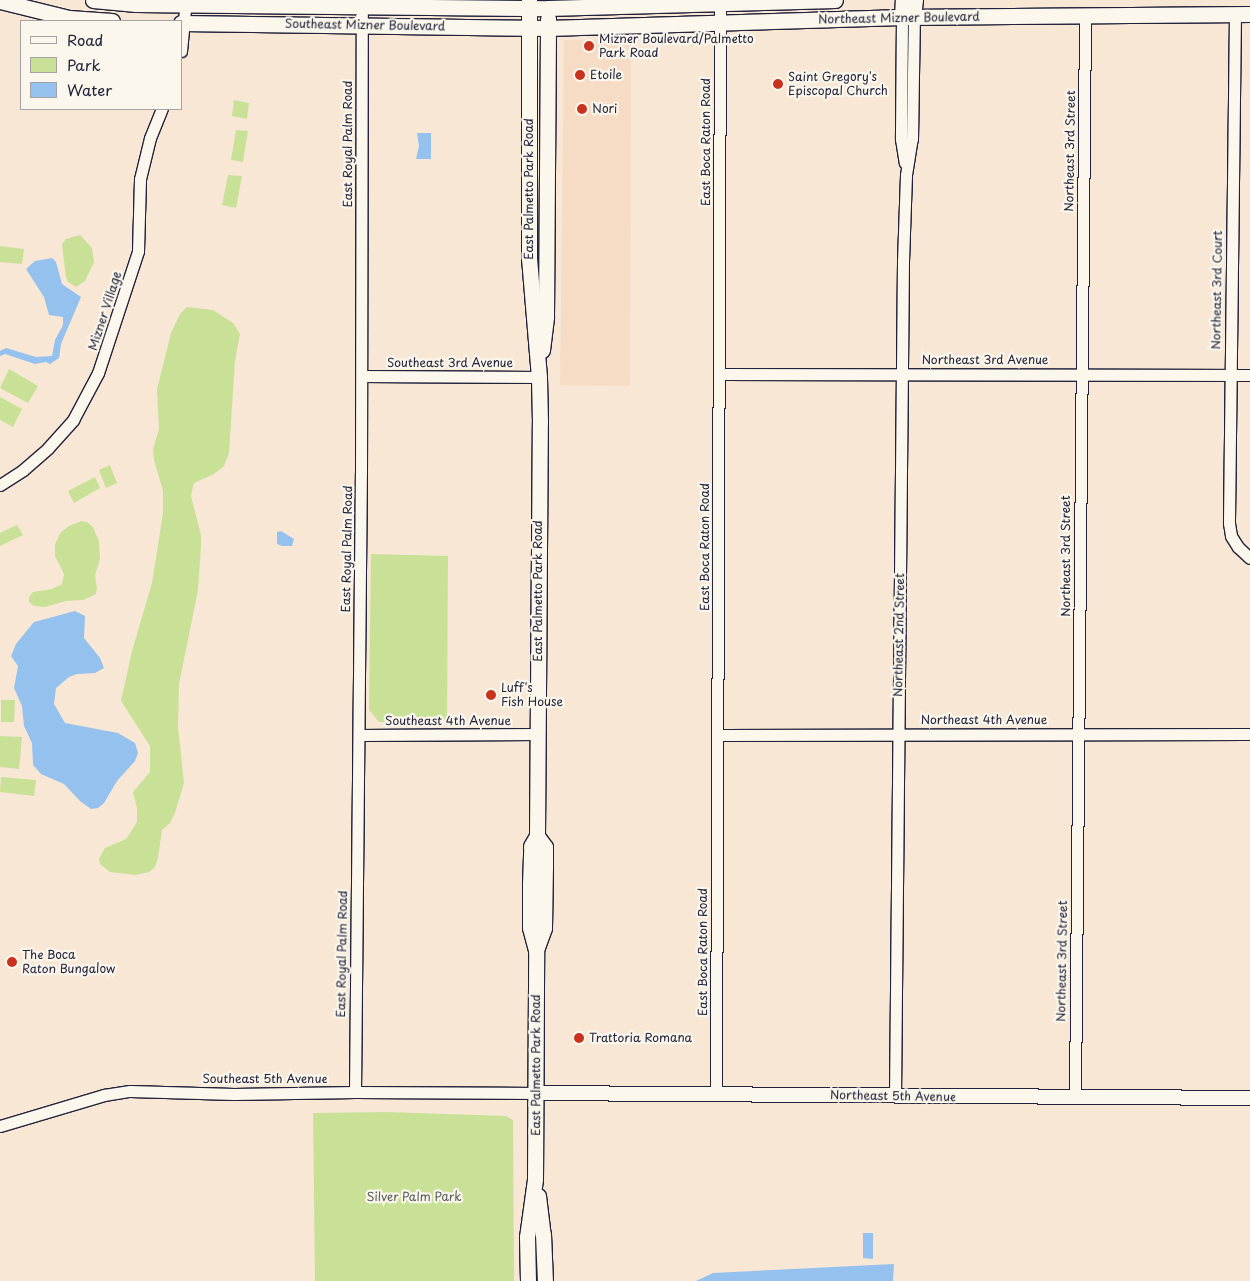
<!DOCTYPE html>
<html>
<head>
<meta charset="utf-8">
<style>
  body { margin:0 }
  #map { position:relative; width:1250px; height:1281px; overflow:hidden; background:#f8e7d5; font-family:"Playpen Sans",sans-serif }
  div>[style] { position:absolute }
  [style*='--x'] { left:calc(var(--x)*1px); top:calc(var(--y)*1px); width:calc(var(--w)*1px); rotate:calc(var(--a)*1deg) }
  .built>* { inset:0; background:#f6dcc5 }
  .green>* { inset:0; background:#c9e197 }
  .water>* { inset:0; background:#94c1ee }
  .roads { filter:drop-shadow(1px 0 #22223b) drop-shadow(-1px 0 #22223b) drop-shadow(0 1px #22223b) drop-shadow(0 -1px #22223b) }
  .minor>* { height:11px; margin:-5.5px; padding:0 5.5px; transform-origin:5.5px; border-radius:5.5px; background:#fbf7ec }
  .tertiary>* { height:14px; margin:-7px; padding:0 7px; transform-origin:7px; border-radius:7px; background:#fbf7ec }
  .secondary>* { height:15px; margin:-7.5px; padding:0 7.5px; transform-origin:7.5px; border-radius:7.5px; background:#fbf7ec }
  .dots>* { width:14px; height:14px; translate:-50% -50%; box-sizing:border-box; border:2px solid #fbf7ec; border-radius:50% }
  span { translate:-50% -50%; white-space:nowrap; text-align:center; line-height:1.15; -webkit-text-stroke:4.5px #fbf7ec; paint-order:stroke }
  .street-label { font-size:12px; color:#22223b }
  .poi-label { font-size:12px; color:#22223b }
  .left { translate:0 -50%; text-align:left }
  .park-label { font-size:12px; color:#545b57 }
  .legend { position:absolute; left:20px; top:20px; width:162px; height:90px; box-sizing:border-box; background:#fbf7ec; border:1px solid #a4a2a5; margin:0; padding:6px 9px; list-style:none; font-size:15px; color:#22223b }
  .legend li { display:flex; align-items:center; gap:10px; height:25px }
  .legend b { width:25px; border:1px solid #a4a2a5 }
</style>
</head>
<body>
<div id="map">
  <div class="built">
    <div style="clip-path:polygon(631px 39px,630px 386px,560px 385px,564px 40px)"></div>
  </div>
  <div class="green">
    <div style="clip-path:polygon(234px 100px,249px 103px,247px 119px,232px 116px)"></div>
    <div style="clip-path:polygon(236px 130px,248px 131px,243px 162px,231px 160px)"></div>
    <div style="clip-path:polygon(228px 175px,242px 176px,236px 208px,222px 205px)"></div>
    <div style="clip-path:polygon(80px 235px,92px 248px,94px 262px,85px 281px,76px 287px,68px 282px,66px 278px,62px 244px,66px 239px)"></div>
    <div style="clip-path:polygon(0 246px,24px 249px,22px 264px,0 262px)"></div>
    <div style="clip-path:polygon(187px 307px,213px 310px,233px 323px,240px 334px,235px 361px,229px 453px,224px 466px,214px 474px,194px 483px,191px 496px,201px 535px,201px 546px,198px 590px,179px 684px,178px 727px,184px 783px,175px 813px,170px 823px,162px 830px,158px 858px,155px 867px,149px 872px,136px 875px,110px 872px,100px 864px,99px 859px,105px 848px,126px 839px,129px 835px,137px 822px,137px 808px,133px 792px,150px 772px,150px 746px,121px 701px,132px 651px,152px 583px,163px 513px,163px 491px,154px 460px,153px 449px,159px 429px,157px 389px,171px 333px,180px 314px)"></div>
    <div style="clip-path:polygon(9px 369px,38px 386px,28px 403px,0 388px)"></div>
    <div style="clip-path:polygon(0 397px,22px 409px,13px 427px,0 420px)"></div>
    <div style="clip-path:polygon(110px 465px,117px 483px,106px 488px,99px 470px)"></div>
    <div style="clip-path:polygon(95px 477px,100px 488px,74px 503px,68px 491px)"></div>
    <div style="clip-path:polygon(81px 521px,87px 522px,93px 527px,99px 541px,100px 559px,95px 575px,97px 588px,96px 594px,83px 600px,66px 601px,45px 607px,34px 606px,29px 602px,29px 597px,33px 592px,52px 589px,62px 584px,64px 574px,55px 556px,55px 544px,61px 532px,69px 526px)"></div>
    <div style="clip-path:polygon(17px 525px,23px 535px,0 546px,0 533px)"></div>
    <div style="clip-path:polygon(371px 554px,448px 556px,447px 721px,379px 722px,369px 710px)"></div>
    <div style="clip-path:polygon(1px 700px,15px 700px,14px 722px,1px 722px)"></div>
    <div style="clip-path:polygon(0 736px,22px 737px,19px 769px,0 767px)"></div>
    <div style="clip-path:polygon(1px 777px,36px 780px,34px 796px,0 792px)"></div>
    <div style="clip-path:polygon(387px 1112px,506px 1116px,513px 1120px,514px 1281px,315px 1281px,313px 1113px)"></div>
  </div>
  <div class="water">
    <div style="clip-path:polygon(417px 133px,431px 133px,431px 159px,416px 159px,419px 146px)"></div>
    <div style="clip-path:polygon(52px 258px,56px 262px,62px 284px,81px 297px,61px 344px,59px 358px,50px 364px,46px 362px,35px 364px,5px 354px,0 356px,0 351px,6px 348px,36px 357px,52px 356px,55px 340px,63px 325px,63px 317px,49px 315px,44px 297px,26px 269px,35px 261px)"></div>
    <div style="clip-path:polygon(281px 531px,294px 539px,292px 546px,282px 546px,277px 544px,277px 532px)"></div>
    <div style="clip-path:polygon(75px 611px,85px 616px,84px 638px,100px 658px,104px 668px,95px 673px,77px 674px,69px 677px,56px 688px,54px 704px,65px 723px,118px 733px,135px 743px,138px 753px,135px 761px,117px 781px,104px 803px,98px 808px,91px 809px,80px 801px,64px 784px,41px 774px,33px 765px,32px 743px,24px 726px,22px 706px,14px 688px,18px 666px,11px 656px,16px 644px,34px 622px)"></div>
    <div style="clip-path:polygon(863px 1233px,873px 1233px,873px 1259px,863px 1258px)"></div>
    <div style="clip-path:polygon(894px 1264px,893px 1281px,696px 1281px,713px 1273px)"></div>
  </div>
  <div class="roads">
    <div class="minor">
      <div style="--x:1235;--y:14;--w:509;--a:90.68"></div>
      <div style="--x:1229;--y:523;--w:13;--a:81"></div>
      <div style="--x:1231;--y:536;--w:13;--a:58"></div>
      <div style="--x:1238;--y:547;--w:16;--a:43"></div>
      <div style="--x:902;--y:17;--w:122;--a:90.5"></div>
      <div style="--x:901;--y:139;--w:24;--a:81"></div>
      <div style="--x:181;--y:51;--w:51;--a:-84.4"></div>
      <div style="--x:719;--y:374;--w:531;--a:0.11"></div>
      <div style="--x:362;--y:376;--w:177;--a:0.3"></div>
      <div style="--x:0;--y:485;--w:27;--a:-33"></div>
      <div style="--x:23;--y:470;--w:33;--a:-41"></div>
      <div style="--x:48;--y:448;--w:38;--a:-48"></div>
      <div style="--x:73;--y:420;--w:53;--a:-62"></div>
      <div style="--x:98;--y:373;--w:128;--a:-71.8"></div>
      <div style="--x:138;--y:251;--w:72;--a:-88.4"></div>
      <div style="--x:140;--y:179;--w:42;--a:-76.3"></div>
      <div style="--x:150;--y:138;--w:31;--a:-68"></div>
      <div style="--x:359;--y:735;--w:178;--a:-0.3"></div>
      <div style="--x:718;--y:735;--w:532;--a:-0.11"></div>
      <div style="--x:355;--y:1092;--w:620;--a:-89.45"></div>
      <div style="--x:361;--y:472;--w:466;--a:-89.9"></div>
      <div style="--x:716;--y:1094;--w:1094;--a:-89.79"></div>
      <div style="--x:895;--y:1096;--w:835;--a:-89.45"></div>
      <div style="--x:903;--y:261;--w:86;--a:-88"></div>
      <div style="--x:906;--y:175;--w:36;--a:-81"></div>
      <div style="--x:912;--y:139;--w:122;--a:-89.1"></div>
      <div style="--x:1075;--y:1098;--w:1083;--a:-89.47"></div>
      <div style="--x:0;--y:1126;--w:109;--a:-16.6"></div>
      <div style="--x:104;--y:1095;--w:26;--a:-9"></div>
      <div style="--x:130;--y:1091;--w:104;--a:1.7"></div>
      <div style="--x:234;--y:1094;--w:121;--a:-0.9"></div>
      <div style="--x:355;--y:1092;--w:181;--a:0.3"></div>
    </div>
    <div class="tertiary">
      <div style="--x:902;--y:17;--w:17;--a:-87"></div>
      <div style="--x:914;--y:17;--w:17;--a:-83"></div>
      <div style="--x:536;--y:1093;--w:714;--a:0.4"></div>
    </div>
    <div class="secondary">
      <div style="--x:93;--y:0;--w:43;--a:5.3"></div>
      <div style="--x:136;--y:4;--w:412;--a:0.6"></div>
      <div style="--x:548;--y:8;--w:287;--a:-1.6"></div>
      <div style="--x:0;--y:1;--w:71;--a:13.8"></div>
      <div style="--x:69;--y:18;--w:43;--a:4"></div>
      <div style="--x:181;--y:23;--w:367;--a:0.8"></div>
      <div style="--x:548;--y:28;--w:354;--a:-1.8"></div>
      <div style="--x:902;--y:17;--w:348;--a:-0.5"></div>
      <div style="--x:542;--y:350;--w:34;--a:-83"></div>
      <div style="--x:546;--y:316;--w:297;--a:-89.6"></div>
      <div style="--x:536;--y:950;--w:23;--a:-70"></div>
      <div style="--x:544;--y:928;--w:61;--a:-89.1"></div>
      <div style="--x:545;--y:867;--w:20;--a:-90"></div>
      <div style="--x:545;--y:847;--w:14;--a:-126"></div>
      <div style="--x:538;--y:1196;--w:38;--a:83"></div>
      <div style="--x:543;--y:1234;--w:47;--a:87.6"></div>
      <div style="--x:528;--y:1281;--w:44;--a:-91.3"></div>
      <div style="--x:527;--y:1237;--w:59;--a:-82.1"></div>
      <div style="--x:535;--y:1179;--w:229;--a:-89.7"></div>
      <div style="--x:536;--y:950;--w:23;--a:-105"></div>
      <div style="--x:530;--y:928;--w:44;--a:-90"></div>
      <div style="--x:530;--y:884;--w:38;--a:-88"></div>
      <div style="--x:531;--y:846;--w:12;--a:-59"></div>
      <div style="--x:537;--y:836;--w:414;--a:-89.6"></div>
      <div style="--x:540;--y:422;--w:45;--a:-91.3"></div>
      <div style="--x:539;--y:377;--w:118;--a:-94.8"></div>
      <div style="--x:529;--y:259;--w:259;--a:-90"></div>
    </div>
  </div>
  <div class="dots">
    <div style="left:589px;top:46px;background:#c8321e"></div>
    <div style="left:580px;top:75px;background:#c8321e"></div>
    <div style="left:778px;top:84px;background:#c8321e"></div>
    <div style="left:582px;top:109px;background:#c8321e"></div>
    <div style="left:491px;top:695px;background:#c8321e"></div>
    <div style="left:12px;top:962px;background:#c8321e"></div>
    <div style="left:579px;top:1038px;background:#c8321e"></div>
  </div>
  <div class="street-label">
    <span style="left:899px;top:18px;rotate:-1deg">Northeast Mizner Boulevard</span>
    <span style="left:365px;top:25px;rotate:1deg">Southeast Mizner Boulevard</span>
    <span style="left:706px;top:142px;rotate:-90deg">East Boca Raton Road</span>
    <span style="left:348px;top:144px;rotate:-90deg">East Royal Palm Road</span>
    <span style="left:1070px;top:151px;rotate:-89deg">Northeast 3rd Street</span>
    <span style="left:529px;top:189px;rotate:-90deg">East Palmetto Park Road</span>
    <span style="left:1217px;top:290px;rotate:-89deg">Northeast 3rd Court</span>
    <span style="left:105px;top:311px;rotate:-72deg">Mizner Village</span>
    <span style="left:985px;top:360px">Northeast 3rd Avenue</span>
    <span style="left:450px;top:363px">Southeast 3rd Avenue</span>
    <span style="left:705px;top:547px;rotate:-90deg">East Boca Raton Road</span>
    <span style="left:347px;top:549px;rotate:-89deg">East Royal Palm Road</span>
    <span style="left:1066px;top:556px;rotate:-90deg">Northeast 3rd Street</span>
    <span style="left:538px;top:591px;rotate:-90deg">East Palmetto Park Road</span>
    <span style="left:899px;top:635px;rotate:-89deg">Northeast 2nd Street</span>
    <span style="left:984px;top:720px">Northeast 4th Avenue</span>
    <span style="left:448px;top:721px">Southeast 4th Avenue</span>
    <span style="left:703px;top:952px;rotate:-90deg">East Boca Raton Road</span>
    <span style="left:342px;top:954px;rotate:-89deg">East Royal Palm Road</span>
    <span style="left:1062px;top:961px;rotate:-89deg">Northeast 3rd Street</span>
    <span style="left:536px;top:1065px;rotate:-90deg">East Palmetto Park Road</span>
    <span style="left:265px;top:1079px">Southeast 5th Avenue</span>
    <span style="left:893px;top:1096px;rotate:1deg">Northeast 5th Avenue</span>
  </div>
  <div class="poi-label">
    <span class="left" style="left:599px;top:46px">Mizner Boulevard/Palmetto<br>Park Road</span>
    <span class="left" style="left:590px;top:75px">Etoile</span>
    <span class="left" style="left:788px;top:84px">Saint Gregory's<br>Episcopal Church</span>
    <span class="left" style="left:592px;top:109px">Nori</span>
    <span class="left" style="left:501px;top:695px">Luff's<br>Fish House</span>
    <span class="left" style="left:22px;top:962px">The Boca<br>Raton Bungalow</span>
    <span class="left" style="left:589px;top:1038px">Trattoria Romana</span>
  </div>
  <div class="park-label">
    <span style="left:414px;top:1197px">Silver Palm Park</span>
  </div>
  <ul class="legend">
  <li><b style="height:6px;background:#fbf7ec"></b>Road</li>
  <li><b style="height:14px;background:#c9e197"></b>Park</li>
  <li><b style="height:14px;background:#94c1ee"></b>Water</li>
  </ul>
</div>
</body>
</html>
